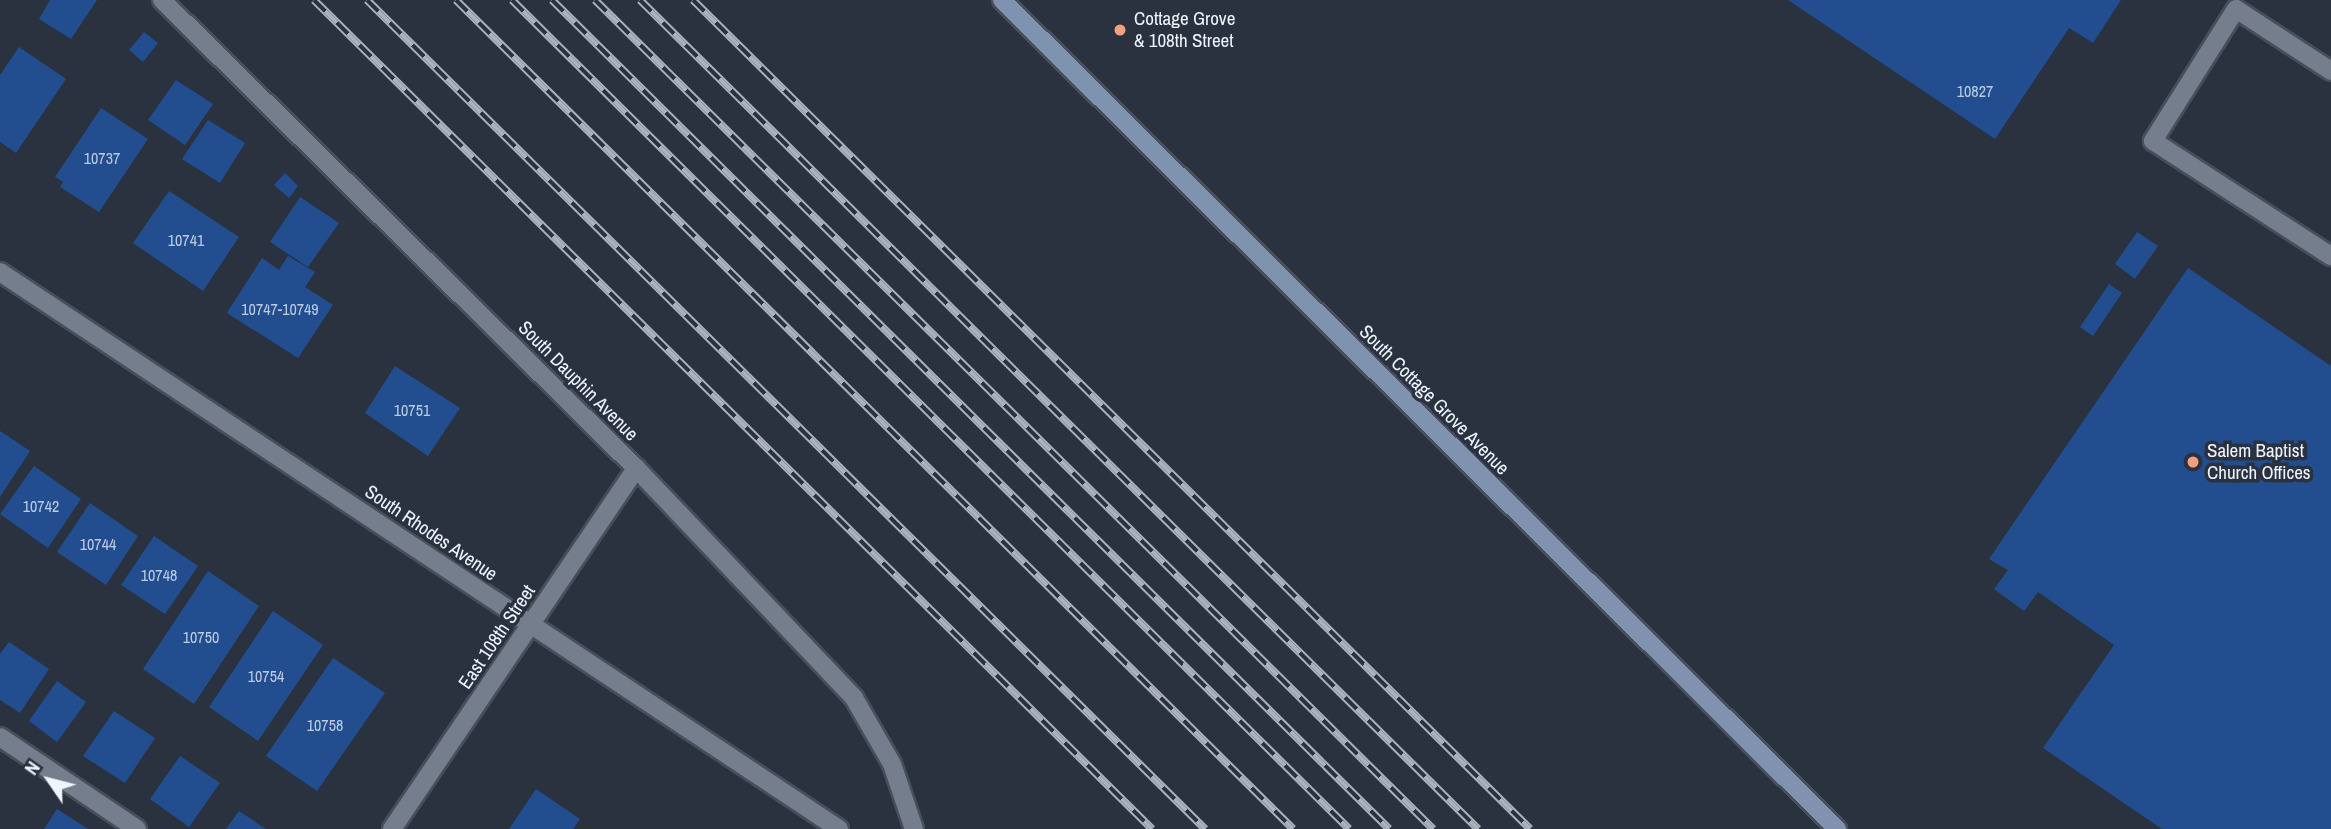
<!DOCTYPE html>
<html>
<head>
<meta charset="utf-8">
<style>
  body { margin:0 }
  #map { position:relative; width:2331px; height:829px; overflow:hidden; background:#2a323f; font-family:"Archivo Narrow",sans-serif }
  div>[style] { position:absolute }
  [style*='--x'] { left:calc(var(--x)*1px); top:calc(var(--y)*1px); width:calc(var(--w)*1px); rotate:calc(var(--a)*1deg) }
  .building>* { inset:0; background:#224e90 }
  .roads { filter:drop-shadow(2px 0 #474f59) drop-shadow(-2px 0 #474f59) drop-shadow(0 2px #474f59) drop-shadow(0 -2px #474f59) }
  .lane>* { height:18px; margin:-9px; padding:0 9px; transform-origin:9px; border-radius:9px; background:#757e8d }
  .street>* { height:18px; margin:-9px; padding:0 9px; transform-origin:9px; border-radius:9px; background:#757e8d }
  .secondary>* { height:18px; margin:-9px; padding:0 9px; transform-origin:9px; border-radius:9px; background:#7f92af }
  .rail>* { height:8px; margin-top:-4px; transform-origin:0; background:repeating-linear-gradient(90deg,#2a323f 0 16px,#abb2bc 0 32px); box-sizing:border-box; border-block:2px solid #abb2bc }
  .dots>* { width:19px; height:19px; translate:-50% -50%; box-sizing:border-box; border:4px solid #2a323f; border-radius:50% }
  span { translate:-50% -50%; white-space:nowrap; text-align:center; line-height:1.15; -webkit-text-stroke:7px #2a323f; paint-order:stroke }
  .number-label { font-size:16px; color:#bccbe2 }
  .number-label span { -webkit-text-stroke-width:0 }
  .poi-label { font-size:19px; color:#eff5fd }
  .left { translate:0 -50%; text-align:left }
  .street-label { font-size:19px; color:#eff5fd }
  .north { position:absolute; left:14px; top:745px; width:70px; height:70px; -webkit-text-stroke:5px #2a323f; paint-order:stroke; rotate:305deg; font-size:19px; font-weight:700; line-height:28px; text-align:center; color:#eff5fd }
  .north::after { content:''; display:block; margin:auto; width:24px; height:32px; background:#eff5fd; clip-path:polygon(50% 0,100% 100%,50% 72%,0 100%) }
</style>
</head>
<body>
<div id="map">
  <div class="building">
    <div style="clip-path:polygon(50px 0,97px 0,71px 39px,39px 19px)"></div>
    <div style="clip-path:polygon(1788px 0,2121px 0,2093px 43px,2069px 28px,1995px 139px)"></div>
    <div style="clip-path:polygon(144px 32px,158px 43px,143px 62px,129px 50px)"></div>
    <div style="clip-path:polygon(19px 47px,66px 79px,16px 153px,0 142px,0 75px)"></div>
    <div style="clip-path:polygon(176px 80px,213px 104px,185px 145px,148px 120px)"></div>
    <div style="clip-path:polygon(101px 108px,148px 139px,99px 212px,60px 187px,63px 182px,55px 177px)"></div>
    <div style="clip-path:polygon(208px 120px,245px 143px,220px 183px,182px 159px)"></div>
    <div style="clip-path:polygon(285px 173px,298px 186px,289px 198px,274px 185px)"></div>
    <div style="clip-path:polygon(169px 191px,239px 237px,203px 291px,133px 243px)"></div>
    <div style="clip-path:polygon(300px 197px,339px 223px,308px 267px,270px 242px)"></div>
    <div style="clip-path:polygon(2137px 232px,2158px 246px,2135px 279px,2115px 264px)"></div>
    <div style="clip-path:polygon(288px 256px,315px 272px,305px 287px,333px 305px,298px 358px,227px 313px,262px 258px,279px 270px)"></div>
    <div style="clip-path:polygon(2188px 268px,2331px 366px,2331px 829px,2162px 829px,2043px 748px,2114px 645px,2038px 592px,2024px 611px,1994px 589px,2008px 570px,1989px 559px)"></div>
    <div style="clip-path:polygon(2109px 284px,2122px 293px,2093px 336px,2080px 327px)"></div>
    <div style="clip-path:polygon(395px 366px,460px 408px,428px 456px,365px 413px)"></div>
    <div style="clip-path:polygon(0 431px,30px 451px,0 497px)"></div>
    <div style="clip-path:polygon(34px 466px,81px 499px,48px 548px,0 514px)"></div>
    <div style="clip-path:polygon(90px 503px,138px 536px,106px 585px,57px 552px)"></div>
    <div style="clip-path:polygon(154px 536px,198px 566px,165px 614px,121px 585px)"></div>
    <div style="clip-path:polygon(208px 571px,259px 606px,194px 704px,143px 669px)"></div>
    <div style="clip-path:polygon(273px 611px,323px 645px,258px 741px,209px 707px)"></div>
    <div style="clip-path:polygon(9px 642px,49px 669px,20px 713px,0 700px,0 654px)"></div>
    <div style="clip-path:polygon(333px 658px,385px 693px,317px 791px,266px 756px)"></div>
    <div style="clip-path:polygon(57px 681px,86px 702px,57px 742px,29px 721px)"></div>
    <div style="clip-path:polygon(114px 711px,155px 738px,125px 783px,83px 756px)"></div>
    <div style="clip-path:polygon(180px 756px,220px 783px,189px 827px,150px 799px)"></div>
    <div style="clip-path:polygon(536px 789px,580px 819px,573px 829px,509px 829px)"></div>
    <div style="clip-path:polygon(57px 809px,88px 829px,44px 829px)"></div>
    <div style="clip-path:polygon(239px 811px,266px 829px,226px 829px)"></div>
  </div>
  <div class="roads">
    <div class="lane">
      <div style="--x:2331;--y:71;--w:113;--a:-146.9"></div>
      <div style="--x:2236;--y:9;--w:156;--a:122.2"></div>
      <div style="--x:2153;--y:141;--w:212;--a:32.9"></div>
      <div style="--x:0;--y:737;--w:165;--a:33.9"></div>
    </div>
    <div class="street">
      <div style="--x:162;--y:0;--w:666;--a:44.64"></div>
      <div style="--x:636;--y:468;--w:317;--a:46.5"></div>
      <div style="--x:854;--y:698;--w:76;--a:60.1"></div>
      <div style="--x:892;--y:764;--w:69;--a:71.3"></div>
      <div style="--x:0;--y:272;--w:1007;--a:33.58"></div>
      <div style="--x:392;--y:829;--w:436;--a:-55.9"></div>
    </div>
    <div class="secondary">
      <div style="--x:1002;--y:0;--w:1177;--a:44.79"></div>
    </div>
  </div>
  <div class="rail">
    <div style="--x:314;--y:0;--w:1179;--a:44.69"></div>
    <div style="--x:367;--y:0;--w:1179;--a:44.69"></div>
    <div style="--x:456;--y:0;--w:1178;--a:44.72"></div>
    <div style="--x:512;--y:0;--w:1178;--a:44.72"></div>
    <div style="--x:552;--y:0;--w:1178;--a:44.72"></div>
    <div style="--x:595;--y:0;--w:1179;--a:44.69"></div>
    <div style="--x:640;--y:0;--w:1179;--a:44.69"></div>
    <div style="--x:693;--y:0;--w:1178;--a:44.72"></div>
  </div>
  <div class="dots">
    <div style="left:1120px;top:30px;background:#f2a080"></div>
    <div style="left:2193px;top:462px;background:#f2a080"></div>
  </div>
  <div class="number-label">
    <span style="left:1975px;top:91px">10827</span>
    <span style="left:102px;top:158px">10737</span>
    <span style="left:186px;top:240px">10741</span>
    <span style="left:280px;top:309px">10747-10749</span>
    <span style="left:412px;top:410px">10751</span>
    <span style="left:41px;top:506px">10742</span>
    <span style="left:98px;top:544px">10744</span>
    <span style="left:159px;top:575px">10748</span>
    <span style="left:201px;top:637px">10750</span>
    <span style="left:266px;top:676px">10754</span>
    <span style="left:325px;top:725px">10758</span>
  </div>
  <div class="poi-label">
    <span class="left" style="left:1134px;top:30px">Cottage Grove<br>&amp; 108th Street</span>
    <span class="left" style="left:2207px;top:462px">Salem Baptist<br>Church Offices</span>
  </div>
  <div class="street-label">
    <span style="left:578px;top:381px;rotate:45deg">South Dauphin Avenue</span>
    <span style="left:1434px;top:400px;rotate:45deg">South Cottage Grove Avenue</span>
    <span style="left:431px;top:533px;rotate:34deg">South Rhodes Avenue</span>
    <span style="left:497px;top:637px;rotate:-56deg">East 108th Street</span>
  </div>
  <div class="north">N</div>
</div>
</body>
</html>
